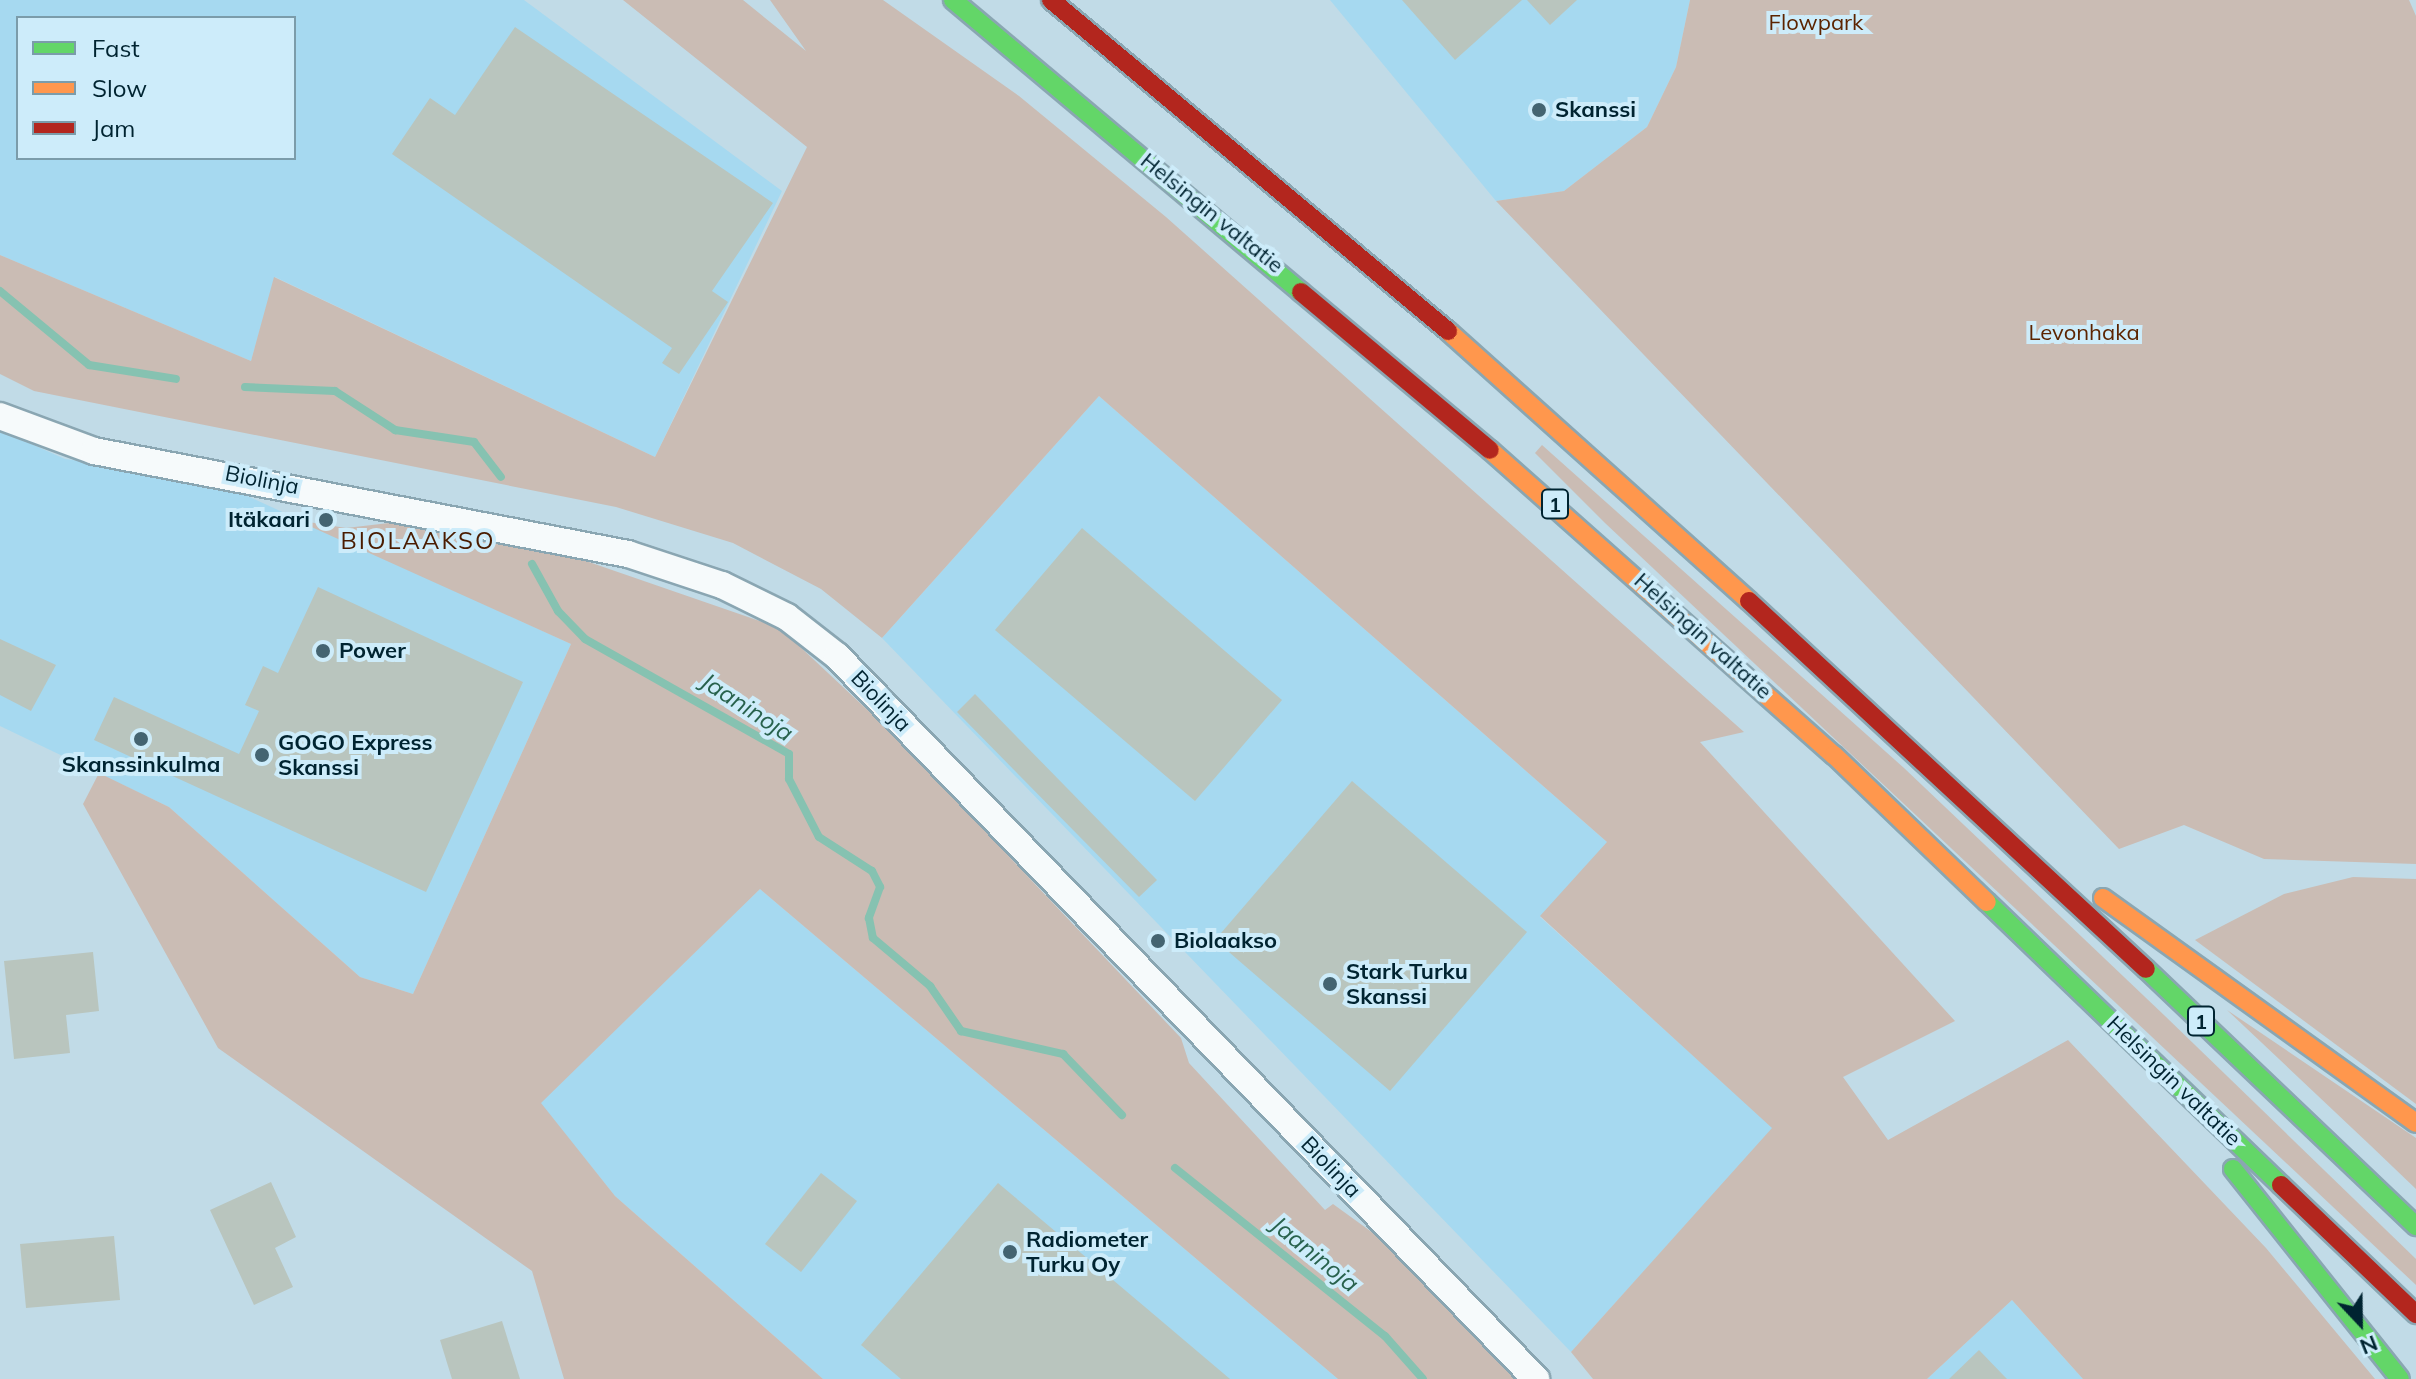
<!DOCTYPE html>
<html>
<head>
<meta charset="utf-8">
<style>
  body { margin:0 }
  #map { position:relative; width:2416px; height:1379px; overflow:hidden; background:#c1dbe7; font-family:Mulish,sans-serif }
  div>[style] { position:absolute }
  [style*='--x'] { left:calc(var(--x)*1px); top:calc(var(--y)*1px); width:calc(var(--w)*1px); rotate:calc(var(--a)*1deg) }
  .built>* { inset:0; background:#a6d9f0 }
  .green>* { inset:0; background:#cabcb4 }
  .stream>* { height:8px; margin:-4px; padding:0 4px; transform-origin:4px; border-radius:4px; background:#86c2b1 }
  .building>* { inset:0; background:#b9c5be }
  .roads { filter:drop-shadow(2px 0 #8aa6b2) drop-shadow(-2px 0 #8aa6b2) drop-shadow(0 2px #8aa6b2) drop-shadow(0 -2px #8aa6b2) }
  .street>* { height:26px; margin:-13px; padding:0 13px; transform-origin:13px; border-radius:13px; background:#f6fafb }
  .fast>* { height:18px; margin:-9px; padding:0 9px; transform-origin:9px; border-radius:9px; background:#63d668 }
  .slow>* { height:18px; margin:-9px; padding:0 9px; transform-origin:9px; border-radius:9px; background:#ff974d }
  .jam>* { height:18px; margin:-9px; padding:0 9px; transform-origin:9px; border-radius:9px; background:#b3261e }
  .dots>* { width:22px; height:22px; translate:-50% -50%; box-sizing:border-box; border:4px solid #cdecfa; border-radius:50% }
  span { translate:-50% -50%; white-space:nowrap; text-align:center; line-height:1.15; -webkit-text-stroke:8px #cdecfa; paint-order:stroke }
  .shield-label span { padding:2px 6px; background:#cdecfa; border:2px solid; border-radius:6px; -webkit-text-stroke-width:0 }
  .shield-label { font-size:20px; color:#002431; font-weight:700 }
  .park-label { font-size:22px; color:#5c2400 }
  .poi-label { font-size:22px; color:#002431; font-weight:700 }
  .left { translate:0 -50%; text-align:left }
  .right { translate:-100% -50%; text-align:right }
  .street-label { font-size:22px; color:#002431 }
  .neighbourhood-label { font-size:24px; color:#4a1c00; letter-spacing:2px }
  .water-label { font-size:24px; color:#28624d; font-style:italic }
  .legend { position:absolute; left:16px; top:16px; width:280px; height:144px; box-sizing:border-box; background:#cdecfa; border:2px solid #7b9caa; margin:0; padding:10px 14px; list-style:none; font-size:24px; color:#002431 }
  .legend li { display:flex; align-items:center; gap:16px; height:40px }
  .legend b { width:40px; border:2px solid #7b9caa }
  .north { position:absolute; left:2320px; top:1283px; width:80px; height:80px; -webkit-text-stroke:6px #cdecfa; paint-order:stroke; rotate:158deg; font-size:22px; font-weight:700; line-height:32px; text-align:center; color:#002431 }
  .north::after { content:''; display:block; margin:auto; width:28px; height:36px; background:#002431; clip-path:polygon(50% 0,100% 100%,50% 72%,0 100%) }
</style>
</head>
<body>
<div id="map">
  <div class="built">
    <div style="clip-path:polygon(evenodd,0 0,524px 0,782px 191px,655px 457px,275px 277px,251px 361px,0 255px,0 0,18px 18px,294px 18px,294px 158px,18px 158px,18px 18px)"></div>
    <div style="clip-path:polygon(1330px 0,1690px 0,1676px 67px,1647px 127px,1564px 191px,1496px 201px)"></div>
    <div style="clip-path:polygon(1099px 396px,1608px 843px,1540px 917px,1773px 1128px,1571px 1352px,882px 638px)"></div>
    <div style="clip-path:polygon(0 430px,65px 459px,208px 478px,571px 644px,413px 994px,360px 977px,169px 807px,0 726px)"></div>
    <div style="clip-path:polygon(760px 889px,1338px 1379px,823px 1379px,615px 1196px,540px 1103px)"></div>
    <div style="clip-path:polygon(2012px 1300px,2083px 1379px,1927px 1379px)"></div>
  </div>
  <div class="green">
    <div style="clip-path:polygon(623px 0,743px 0,806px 51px,770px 0,883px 0,1019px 96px,1166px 217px,1744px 732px,1700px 742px,1955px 1021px,1843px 1077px,1888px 1140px,2068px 1040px,2266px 1248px,2375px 1379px,2083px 1379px,2012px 1300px,1927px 1379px,1593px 1379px,1571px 1352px,1772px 1128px,1540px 916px,1607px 842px,1099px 396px,882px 638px,821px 589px,733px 543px,616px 507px,34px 391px,0 374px,0 255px,251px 361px,274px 277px,655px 457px,807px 147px)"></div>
    <div style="clip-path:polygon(1690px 0,2409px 0,2416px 16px,2416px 864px,2264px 859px,2184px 825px,2119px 849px,1496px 201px,1564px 191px,1647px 127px,1676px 67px)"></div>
    <div style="clip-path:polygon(1542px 445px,1904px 768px,2165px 1016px,2416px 1259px,2416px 1285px,1605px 523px,1535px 453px)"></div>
    <div style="clip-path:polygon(296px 520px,346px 528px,389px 523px,586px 561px,780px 628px,891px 732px,1181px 1038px,1189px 1063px,1325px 1210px,1333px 1204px,1373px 1233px,1517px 1379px,1338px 1379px,760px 889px,541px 1103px,615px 1196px,823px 1379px,564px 1379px,532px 1271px,218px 1048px,83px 804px,99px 773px,169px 807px,360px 977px,413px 994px,571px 644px)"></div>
    <div style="clip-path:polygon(2353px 877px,2416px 879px,2416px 1104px,2195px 940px,2284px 894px)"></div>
    <div style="clip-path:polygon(2227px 1010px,2416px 1138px,2416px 1189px,2370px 1145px)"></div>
  </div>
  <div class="stream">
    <div style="--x:0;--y:291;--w:116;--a:39.7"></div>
    <div style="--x:89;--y:365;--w:88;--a:9.1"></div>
    <div style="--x:245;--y:387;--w:90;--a:2.5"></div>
    <div style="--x:335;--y:391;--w:72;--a:33"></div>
    <div style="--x:395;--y:430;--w:80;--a:8.6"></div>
    <div style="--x:474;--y:442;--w:44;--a:52.4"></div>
    <div style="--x:532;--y:564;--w:54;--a:61"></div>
    <div style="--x:558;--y:611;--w:39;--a:46"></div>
    <div style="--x:585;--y:639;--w:234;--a:29.4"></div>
    <div style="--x:789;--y:754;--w:25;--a:90"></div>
    <div style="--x:789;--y:779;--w:65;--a:62.7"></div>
    <div style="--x:819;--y:837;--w:63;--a:32.7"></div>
    <div style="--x:872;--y:871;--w:18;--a:63"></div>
    <div style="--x:880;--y:887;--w:33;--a:110"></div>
    <div style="--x:869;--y:918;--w:20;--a:79"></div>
    <div style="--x:873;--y:938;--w:75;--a:40.1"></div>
    <div style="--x:930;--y:986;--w:55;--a:55.4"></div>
    <div style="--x:961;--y:1031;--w:105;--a:12.7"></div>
    <div style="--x:1063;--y:1054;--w:85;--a:46"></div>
    <div style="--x:1175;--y:1168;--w:269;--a:38.7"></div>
    <div style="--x:1385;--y:1336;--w:57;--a:48.5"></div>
  </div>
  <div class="building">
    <div style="clip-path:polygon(1402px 0,1522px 0,1455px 60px)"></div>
    <div style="clip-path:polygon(1527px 0,1577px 0,1550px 25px)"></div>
    <div style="clip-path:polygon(515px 27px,773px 203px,712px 291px,728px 302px,679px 374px,662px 363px,672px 348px,392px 154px,430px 98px,455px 115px)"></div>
    <div style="clip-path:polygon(1082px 528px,1282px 700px,1195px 801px,995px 630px)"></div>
    <div style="clip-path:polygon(318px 587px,523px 682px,426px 892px,94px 740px,114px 697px,239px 754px,259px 711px,245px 705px,263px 666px,278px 673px)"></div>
    <div style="clip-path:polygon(0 639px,56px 665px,31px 711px,0 695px)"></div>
    <div style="clip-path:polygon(975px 694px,1157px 880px,1139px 897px,957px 712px)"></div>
    <div style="clip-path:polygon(1352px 781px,1527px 932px,1390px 1091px,1215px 940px)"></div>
    <div style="clip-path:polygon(93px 952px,99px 1011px,66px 1015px,70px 1053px,14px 1059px,4px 961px)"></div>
    <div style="clip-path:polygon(821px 1173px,857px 1201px,801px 1272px,765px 1244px)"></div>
    <div style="clip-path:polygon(271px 1182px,296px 1237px,275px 1248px,293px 1287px,254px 1305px,210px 1210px)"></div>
    <div style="clip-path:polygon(998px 1183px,1145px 1307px,1230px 1379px,901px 1379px,861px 1345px)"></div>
    <div style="clip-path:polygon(114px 1236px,120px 1300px,26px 1308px,20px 1244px)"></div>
    <div style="clip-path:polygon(502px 1321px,520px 1379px,452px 1379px,440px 1340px)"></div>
    <div style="clip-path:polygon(1979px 1350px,2007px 1379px,1949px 1379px)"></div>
  </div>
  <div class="roads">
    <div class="street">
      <div style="--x:0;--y:416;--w:100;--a:20.4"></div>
      <div style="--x:94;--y:451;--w:544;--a:10.92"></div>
      <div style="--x:628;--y:554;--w:99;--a:18.3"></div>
      <div style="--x:722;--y:585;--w:72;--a:26.2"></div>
      <div style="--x:787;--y:617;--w:63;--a:38"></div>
      <div style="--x:837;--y:656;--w:1006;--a:45.97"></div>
    </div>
    <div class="fast">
      <div style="--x:953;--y:0;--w:454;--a:40"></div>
      <div style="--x:1987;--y:902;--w:408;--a:43.9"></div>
      <div style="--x:2146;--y:969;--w:373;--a:43.6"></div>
      <div style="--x:2233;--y:1169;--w:268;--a:51.5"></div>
    </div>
    <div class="slow">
      <div style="--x:1448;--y:331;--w:404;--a:41.9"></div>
      <div style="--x:1490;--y:450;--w:460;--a:41.6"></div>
      <div style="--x:1834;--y:755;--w:212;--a:43.9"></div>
      <div style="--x:2103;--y:898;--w:385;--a:35.7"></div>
    </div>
    <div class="jam">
      <div style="--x:1051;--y:0;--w:517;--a:39.82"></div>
      <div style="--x:1301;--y:292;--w:246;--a:39.9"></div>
      <div style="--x:1749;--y:601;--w:541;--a:42.83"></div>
      <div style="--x:2281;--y:1185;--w:187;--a:43.7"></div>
    </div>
  </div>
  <div class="dots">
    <div style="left:1539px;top:110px;background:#446471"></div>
    <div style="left:326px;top:520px;background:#446471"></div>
    <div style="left:323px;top:651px;background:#446471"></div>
    <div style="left:141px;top:739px;background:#446471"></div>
    <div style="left:262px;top:755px;background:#446471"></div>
    <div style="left:1158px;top:941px;background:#446471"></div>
    <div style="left:1330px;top:984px;background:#446471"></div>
    <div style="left:1010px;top:1252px;background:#446471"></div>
  </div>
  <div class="shield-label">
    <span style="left:1555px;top:504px">1</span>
    <span style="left:2201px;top:1021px">1</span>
  </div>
  <div class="park-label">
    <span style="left:1816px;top:23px">Flowpark</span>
    <span style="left:2084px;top:333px">Levonhaka</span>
  </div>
  <div class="poi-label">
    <span class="left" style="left:1555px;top:110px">Skanssi</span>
    <span class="right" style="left:310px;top:520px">Itäkaari</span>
    <span class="left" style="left:339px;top:651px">Power</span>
    <span class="left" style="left:278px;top:755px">GOGO Express<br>Skanssi</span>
    <span style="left:141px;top:765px">Skanssinkulma</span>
    <span class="left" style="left:1174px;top:941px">Biolaakso</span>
    <span class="left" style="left:1346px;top:984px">Stark Turku<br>Skanssi</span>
    <span class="left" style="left:1026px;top:1252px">Radiometer<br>Turku Oy</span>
  </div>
  <div class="street-label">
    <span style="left:1212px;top:213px;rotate:39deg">Helsingin valtatie</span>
    <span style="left:262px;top:480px;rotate:11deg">Biolinja</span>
    <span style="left:1703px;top:636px;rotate:42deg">Helsingin valtatie</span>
    <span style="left:881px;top:701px;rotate:46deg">Biolinja</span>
    <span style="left:2174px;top:1081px;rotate:44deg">Helsingin valtatie</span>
    <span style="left:1331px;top:1167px;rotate:46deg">Biolinja</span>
  </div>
  <div class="neighbourhood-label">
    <span style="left:418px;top:541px">BIOLAAKSO</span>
  </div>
  <div class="water-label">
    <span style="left:747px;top:707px;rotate:33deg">Jaaninoja</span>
    <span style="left:1315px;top:1254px;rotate:39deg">Jaaninoja</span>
  </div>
  <ul class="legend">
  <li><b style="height:10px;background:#63d668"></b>Fast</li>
  <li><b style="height:10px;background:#ff974d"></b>Slow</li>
  <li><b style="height:10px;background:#b3261e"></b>Jam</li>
  </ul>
  <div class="north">N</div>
</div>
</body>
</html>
